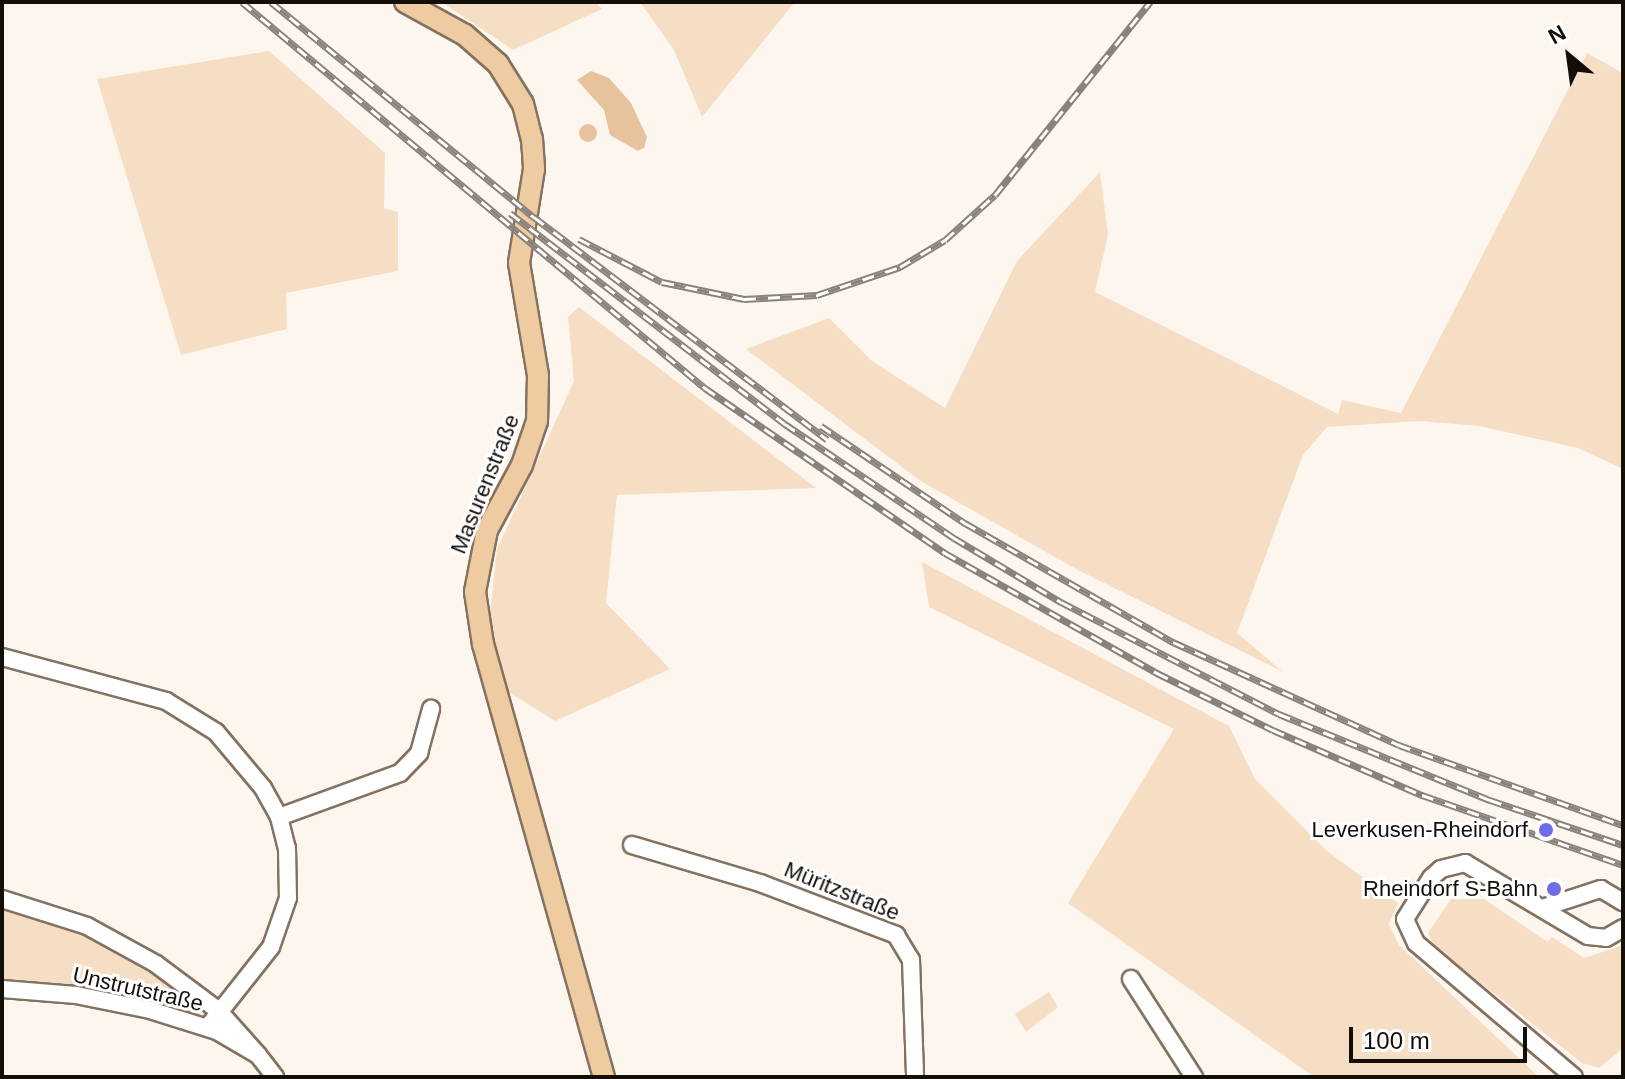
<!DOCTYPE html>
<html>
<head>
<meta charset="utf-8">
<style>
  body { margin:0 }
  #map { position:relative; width:1625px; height:1079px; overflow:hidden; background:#fdf6ee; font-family:Arial,sans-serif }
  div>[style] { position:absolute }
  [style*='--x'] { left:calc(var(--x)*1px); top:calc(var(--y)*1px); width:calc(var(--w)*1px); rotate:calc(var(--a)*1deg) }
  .green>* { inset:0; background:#f6dec5 }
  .water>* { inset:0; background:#e6c39d }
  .round { border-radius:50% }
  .roads { filter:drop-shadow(2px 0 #837260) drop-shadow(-2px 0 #837260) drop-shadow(0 2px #837260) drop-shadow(0 -2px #837260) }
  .minor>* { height:16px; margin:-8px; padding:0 8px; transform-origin:8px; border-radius:8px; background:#fff }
  .major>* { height:20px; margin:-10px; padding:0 10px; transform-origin:10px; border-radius:10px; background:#efcba1 }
  .rail>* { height:7px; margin-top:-3.5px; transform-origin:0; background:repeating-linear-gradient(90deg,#fff 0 12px,#89827b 0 24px); box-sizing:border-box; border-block:2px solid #89827b }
  .dots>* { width:22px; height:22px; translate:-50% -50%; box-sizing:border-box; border:4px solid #fff; border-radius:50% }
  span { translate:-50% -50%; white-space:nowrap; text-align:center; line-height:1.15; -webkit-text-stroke:6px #fff; paint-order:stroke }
  .street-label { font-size:22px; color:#140e08 }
  .poi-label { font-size:22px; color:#140e08 }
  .right { translate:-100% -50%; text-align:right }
  .frame { position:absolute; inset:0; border:4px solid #140e08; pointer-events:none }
  .north { position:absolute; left:1529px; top:16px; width:80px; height:80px; -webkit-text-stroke:6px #fff; paint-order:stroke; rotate:331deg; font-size:22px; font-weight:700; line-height:32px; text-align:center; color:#140e08 }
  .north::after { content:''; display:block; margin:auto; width:28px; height:36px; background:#140e08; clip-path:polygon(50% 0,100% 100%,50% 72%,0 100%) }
  .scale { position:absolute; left:1349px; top:1027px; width:178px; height:36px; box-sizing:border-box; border:4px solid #140e08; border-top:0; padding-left:10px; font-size:24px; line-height:28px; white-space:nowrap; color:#140e08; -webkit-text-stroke:6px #fff; paint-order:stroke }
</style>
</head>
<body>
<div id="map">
  <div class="green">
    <div style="clip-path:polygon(441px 2px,596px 2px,602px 9px,513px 50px)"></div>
    <div style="clip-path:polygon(640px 2px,795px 2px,702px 117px,674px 50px)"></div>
    <div style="clip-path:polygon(269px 51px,385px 153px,384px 208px,398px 212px,398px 271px,286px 293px,287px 329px,181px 355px,97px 79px)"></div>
    <div style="clip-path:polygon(1587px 53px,1623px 73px,1623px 469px,1578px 448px,1479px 426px,1420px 421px,1327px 427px,1303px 455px,1237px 633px,1283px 672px,1076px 569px,919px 480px,746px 349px,829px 318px,872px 361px,945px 408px,1017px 261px,1100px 172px,1108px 235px,1095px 292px,1338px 414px,1342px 400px,1401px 413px)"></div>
    <div style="clip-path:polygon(579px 307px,816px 488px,617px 495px,606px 603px,670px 669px,555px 721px,501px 687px,490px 614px,497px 549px,574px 381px,568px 317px)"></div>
    <div style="clip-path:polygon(922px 562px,1229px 726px,1255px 779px,1327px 851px,1398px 903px,1389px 924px,1399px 945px,1539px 1077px,1314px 1077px,1068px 903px,1174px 729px,929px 607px)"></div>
    <div style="clip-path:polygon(1451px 899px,1484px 899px,1548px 942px,1552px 937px,1584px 958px,1623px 945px,1623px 1048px,1599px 1068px,1582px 1063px,1433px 945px,1428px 933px)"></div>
    <div style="clip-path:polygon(2px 907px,107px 944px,153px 971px,203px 1012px,192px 1016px,2px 984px)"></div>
    <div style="clip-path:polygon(1049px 992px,1058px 1007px,1026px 1032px,1015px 1014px)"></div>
  </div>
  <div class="water">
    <div style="clip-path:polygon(591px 71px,609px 78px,631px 103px,647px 137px,644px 148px,638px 151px,610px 135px,604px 110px,577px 80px)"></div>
    <div class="round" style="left:579px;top:124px;width:18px;height:18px"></div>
  </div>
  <div class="roads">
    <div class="minor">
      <div style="--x:2;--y:657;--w:170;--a:15"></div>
      <div style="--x:166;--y:701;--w:59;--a:31.8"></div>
      <div style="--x:216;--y:732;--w:73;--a:50"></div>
      <div style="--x:263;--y:788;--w:33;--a:61"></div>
      <div style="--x:279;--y:817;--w:32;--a:76"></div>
      <div style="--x:287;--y:848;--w:50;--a:88.9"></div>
      <div style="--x:288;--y:898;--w:52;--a:109.1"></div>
      <div style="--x:271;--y:947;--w:103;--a:128.3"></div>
      <div style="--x:279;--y:817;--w:129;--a:-20"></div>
      <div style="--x:400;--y:773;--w:28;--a:-46"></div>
      <div style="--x:419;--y:753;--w:46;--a:-74.7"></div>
      <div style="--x:632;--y:845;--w:134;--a:16.5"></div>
      <div style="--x:760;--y:883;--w:146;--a:20.9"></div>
      <div style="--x:896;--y:935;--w:29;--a:59"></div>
      <div style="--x:911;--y:960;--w:117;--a:88"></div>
      <div style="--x:2;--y:899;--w:89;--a:17.6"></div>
      <div style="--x:87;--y:926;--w:79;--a:28.8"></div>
      <div style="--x:156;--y:964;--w:79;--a:36.7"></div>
      <div style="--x:219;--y:1011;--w:59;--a:48.4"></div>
      <div style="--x:258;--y:1055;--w:48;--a:-149.7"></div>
      <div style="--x:217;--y:1031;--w:70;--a:-162.6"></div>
      <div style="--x:150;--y:1010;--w:76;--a:-168.5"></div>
      <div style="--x:76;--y:995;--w:74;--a:-175.4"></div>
      <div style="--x:1542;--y:908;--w:62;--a:-17.9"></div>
      <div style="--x:1601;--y:889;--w:26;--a:31"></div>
      <div style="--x:1131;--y:979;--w:117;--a:57.3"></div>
      <div style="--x:258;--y:1055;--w:28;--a:52"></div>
      <div style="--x:1574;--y:1077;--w:207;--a:-139.7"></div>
      <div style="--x:1416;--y:943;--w:26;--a:-115"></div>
      <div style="--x:1405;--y:919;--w:49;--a:-57.6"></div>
      <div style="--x:1431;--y:878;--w:13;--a:-42"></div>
      <div style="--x:1441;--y:869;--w:25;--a:-14"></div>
      <div style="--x:1465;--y:863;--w:143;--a:30.7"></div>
      <div style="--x:1588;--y:936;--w:18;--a:6"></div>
      <div style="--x:1606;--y:938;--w:20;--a:-30"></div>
    </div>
    <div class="major">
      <div style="--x:405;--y:2;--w:68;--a:28.8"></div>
      <div style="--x:465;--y:35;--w:44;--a:41.3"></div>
      <div style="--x:498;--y:64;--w:47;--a:58"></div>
      <div style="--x:523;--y:104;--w:36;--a:76"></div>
      <div style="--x:532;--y:139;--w:30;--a:86"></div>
      <div style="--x:534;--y:169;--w:95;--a:99.1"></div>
      <div style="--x:519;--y:263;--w:114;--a:80.4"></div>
      <div style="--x:538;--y:375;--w:46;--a:91.2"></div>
      <div style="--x:537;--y:421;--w:46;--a:108.8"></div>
      <div style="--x:522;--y:465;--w:74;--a:118.3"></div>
      <div style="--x:487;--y:530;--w:63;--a:101"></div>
      <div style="--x:475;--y:592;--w:53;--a:81.3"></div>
      <div style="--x:483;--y:644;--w:450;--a:74.4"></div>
    </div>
  </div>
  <div class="rail">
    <div style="--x:242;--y:2;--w:603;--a:39.82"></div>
    <div style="--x:705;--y:388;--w:291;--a:34.5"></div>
    <div style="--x:945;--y:553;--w:244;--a:29.5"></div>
    <div style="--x:1157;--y:673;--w:129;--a:26.2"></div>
    <div style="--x:1273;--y:730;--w:163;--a:23.6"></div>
    <div style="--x:1422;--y:795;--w:213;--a:19.2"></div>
    <div style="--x:271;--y:2;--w:340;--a:39.3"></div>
    <div style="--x:534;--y:217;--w:368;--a:37.2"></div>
    <div style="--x:510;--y:213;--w:347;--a:37.5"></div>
    <div style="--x:785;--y:424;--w:204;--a:34"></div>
    <div style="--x:954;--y:538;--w:125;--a:30.9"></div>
    <div style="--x:1061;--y:602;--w:245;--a:27.2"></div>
    <div style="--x:1279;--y:714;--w:228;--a:22.2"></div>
    <div style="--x:1490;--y:800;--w:140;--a:18.7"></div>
    <div style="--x:579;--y:239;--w:93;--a:27.4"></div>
    <div style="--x:662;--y:282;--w:84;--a:11.7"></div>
    <div style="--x:744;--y:299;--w:73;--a:-3.1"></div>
    <div style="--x:817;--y:295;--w:88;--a:-18.6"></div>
    <div style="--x:900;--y:267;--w:52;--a:-31"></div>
    <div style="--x:945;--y:240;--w:67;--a:-42"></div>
    <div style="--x:995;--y:195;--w:248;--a:-51.2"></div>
    <div style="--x:821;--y:426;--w:174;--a:34"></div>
    <div style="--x:965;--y:523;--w:240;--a:29.8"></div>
    <div style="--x:1173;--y:642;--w:248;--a:24.5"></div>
    <div style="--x:1399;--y:745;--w:238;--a:19.7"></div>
  </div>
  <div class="dots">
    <div style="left:1546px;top:830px;background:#6e6de7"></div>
    <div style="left:1554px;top:889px;background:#6e6de7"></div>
  </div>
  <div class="street-label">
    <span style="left:485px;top:484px;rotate:-68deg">Masurenstraße</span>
    <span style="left:842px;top:891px;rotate:22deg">Müritzstraße</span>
    <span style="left:138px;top:989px;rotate:13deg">Unstrutstraße</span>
  </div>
  <div class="poi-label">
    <span class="right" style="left:1528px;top:830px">Leverkusen-Rheindorf</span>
    <span class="right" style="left:1538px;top:889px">Rheindorf S-Bahn</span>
  </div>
  <div class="frame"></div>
  <div class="north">N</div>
  <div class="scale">100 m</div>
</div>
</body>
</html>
